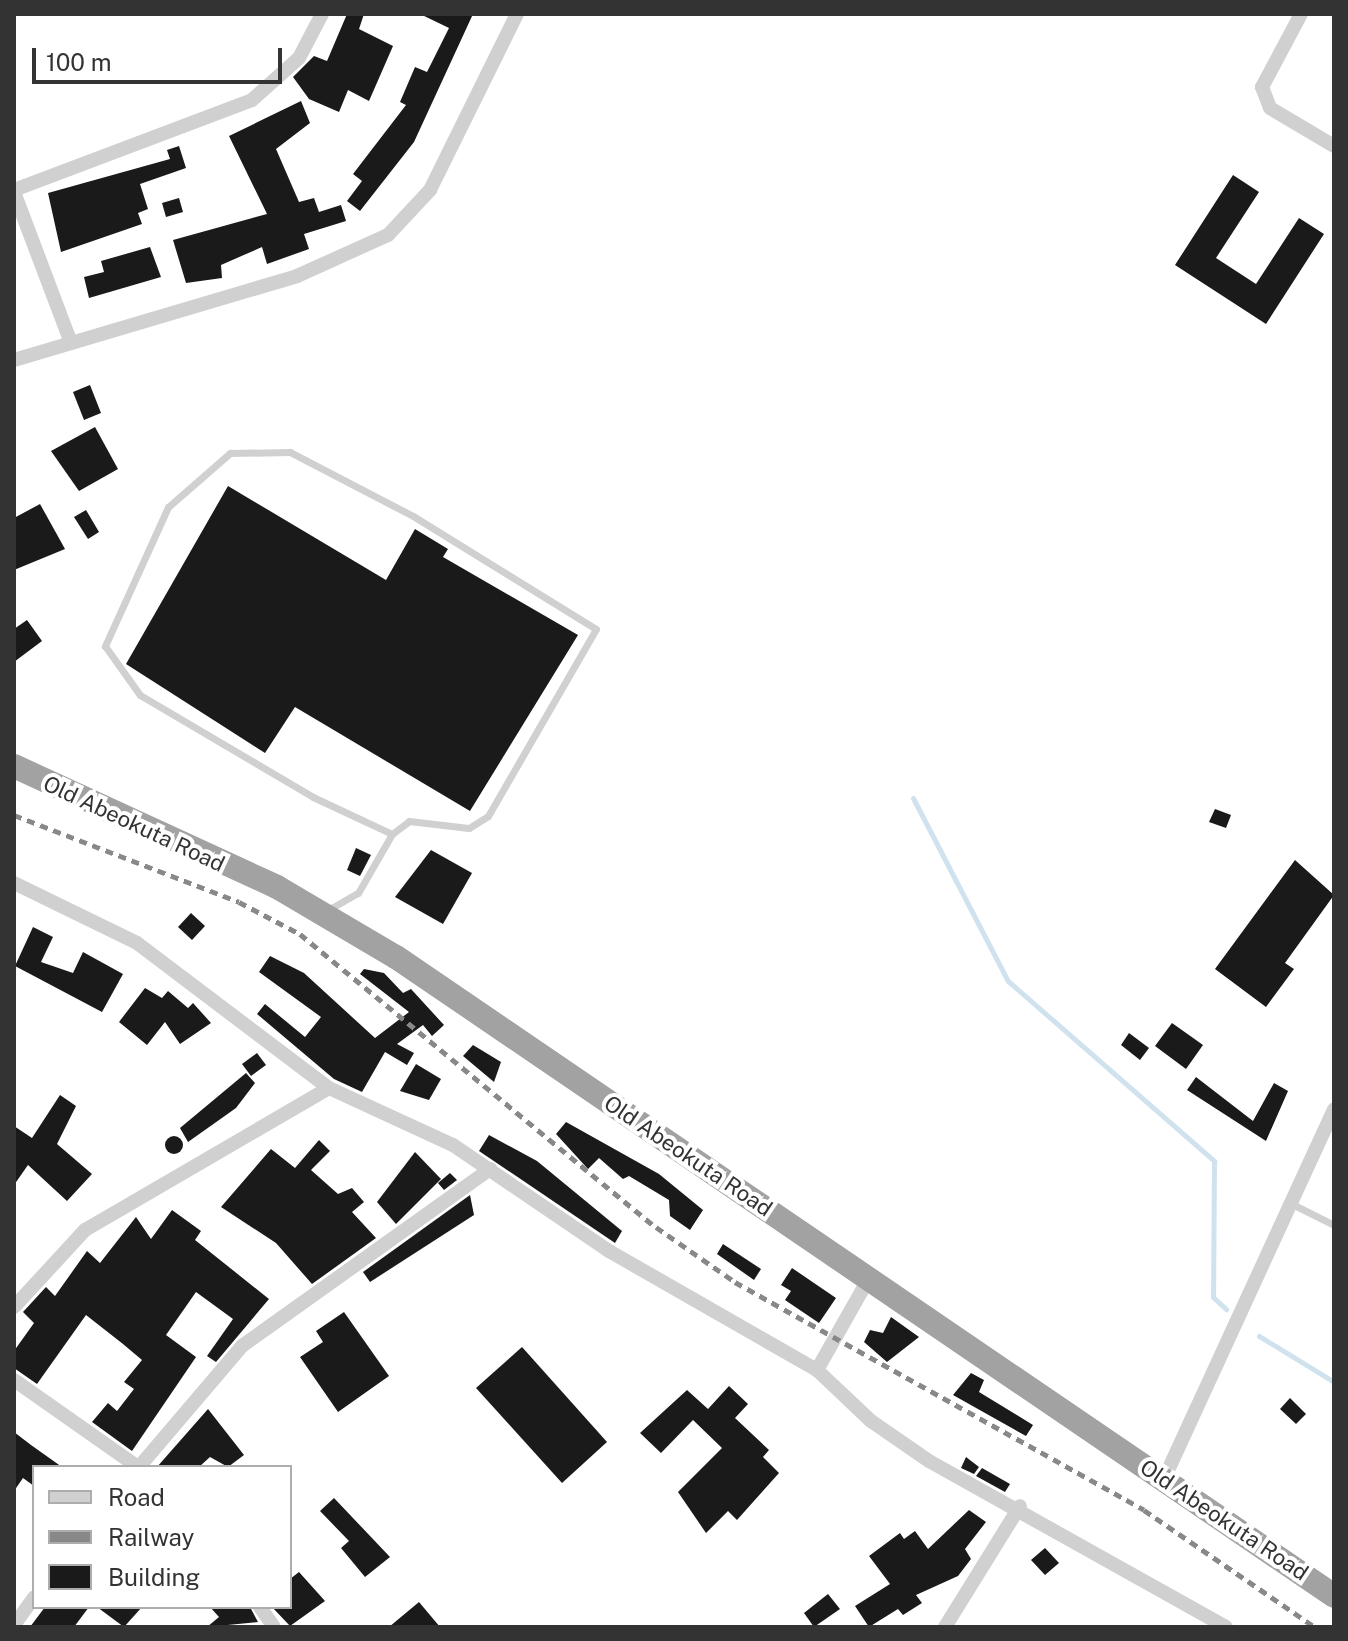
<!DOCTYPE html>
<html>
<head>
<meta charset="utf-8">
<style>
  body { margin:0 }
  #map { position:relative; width:1348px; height:1641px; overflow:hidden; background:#fff; font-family:"Public Sans",sans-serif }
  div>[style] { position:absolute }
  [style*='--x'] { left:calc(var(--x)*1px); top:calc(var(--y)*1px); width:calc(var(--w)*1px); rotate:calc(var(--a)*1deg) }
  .stream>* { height:5px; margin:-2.5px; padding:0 2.5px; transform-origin:2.5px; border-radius:2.5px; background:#cfe2ee }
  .building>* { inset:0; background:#1a1a1a }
  .round { border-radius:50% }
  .service>* { height:7px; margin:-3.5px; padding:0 3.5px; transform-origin:3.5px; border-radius:3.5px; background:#d0d0d0 }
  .minor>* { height:14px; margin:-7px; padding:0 7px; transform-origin:7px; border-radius:7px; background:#d0d0d0 }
  .trunk>* { height:24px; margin:-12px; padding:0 12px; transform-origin:12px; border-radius:12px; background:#a2a2a2 }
  .rail>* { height:5px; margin-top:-2.5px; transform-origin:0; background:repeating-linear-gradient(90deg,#888 0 8px,transparent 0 14px) }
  span { translate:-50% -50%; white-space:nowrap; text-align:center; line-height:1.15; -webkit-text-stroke:8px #fff; paint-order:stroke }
  .street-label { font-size:22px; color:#333 }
  .frame { position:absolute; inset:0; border:16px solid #333; pointer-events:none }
  .legend { position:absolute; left:32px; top:1465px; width:260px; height:144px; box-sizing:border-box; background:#fff; border:2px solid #adadad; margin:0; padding:10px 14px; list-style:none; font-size:24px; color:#333 }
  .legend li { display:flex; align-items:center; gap:16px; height:40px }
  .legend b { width:40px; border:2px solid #adadad }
  .scale { position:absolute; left:32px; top:48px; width:250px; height:36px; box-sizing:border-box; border:4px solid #333; border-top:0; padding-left:10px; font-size:24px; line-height:28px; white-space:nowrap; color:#333; -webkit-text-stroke:6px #fff; paint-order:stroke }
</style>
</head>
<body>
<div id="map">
  <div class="stream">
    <div style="--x:913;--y:798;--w:206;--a:62.6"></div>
    <div style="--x:1008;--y:981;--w:274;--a:41.1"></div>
    <div style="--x:1214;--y:1161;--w:136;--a:90.4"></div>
    <div style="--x:1213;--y:1297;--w:18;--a:43"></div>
    <div style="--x:1259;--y:1336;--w:88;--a:31.5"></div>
  </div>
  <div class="building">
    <div style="clip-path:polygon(347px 14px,364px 14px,359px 29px,393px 46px,369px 101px,348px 90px,339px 112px,309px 99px,293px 77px,314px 56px,327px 61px)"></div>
    <div style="clip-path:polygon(420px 14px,473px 14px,414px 142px,360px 211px,347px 201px,362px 181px,353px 174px,406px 105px,400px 102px,415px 67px,427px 72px,449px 28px)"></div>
    <div style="clip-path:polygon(301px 101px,310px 123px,276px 149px,299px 202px,314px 198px,319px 212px,341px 205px,346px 221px,304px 234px,309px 249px,267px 264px,262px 247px,221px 265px,222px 278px,186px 283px,173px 240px,267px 214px,229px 136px)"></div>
    <div style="clip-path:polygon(179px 146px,186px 168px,140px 184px,148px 209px,138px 213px,142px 224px,61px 252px,48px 193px,170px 159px,167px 150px)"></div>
    <div style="clip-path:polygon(1233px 175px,1259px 192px,1216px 258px,1256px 284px,1299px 218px,1324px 234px,1266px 324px,1175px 265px)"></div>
    <div style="clip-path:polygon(179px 198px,183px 212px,166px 217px,162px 203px)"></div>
    <div style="clip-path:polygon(150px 247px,161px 277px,89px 298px,84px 277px,104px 272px,101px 261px)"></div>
    <div style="clip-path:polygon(90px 385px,101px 413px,84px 420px,73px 392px)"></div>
    <div style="clip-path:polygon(95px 427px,118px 469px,79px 491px,51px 451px)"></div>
    <div style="clip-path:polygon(228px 486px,386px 580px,415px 529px,448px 549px,443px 557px,578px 635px,470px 811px,295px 707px,265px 753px,126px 664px)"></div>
    <div style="clip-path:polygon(40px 504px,65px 549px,14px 570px,14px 518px)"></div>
    <div style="clip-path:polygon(86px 510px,99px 532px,88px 539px,74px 517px)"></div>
    <div style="clip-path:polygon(27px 620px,42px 641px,14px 662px,14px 629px)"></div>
    <div style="clip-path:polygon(1215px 809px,1231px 815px,1226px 828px,1209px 822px)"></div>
    <div style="clip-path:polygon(356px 848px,371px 855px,360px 876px,347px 870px)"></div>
    <div style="clip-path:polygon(431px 850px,472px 873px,443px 924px,395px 897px)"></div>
    <div style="clip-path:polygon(1295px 860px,1334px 895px,1285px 963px,1294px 969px,1266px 1007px,1215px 969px)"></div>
    <div style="clip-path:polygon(191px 913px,205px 926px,192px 940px,178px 927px)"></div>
    <div style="clip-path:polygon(33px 927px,53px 937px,41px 962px,73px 973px,83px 952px,123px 974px,102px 1012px,15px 966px)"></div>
    <div style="clip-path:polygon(270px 956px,304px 973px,375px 1038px,409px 1012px,360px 974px,364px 969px,384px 973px,403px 993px,411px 989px,444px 1025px,432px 1036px,423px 1025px,397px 1044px,414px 1053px,407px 1065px,385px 1052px,362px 1092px,334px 1079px,257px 1014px,265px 1004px,305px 1037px,321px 1017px,259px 972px)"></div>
    <div style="clip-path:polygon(145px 988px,162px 998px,168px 991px,188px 1008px,193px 1003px,211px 1023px,180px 1044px,165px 1022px,147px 1045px,119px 1022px)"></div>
    <div style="clip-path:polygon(1172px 1023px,1203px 1045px,1186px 1069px,1155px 1046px)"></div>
    <div style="clip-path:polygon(1129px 1033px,1149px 1048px,1140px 1060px,1121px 1045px)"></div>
    <div style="clip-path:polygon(473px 1045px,501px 1062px,494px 1082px,463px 1056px)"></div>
    <div style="clip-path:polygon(257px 1053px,266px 1065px,251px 1076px,242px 1064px)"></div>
    <div style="clip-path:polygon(416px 1064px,441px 1079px,429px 1100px,400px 1091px)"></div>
    <div style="clip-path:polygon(246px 1073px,255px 1083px,236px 1108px,188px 1142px,180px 1128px)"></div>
    <div style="clip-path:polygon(1196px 1077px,1253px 1121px,1274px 1083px,1288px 1091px,1266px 1141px,1187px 1090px)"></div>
    <div style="clip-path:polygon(60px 1095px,76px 1106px,57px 1144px,92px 1174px,67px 1201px,28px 1165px,14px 1185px,14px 1126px,32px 1138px)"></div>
    <div style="clip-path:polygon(566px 1122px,659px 1174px,703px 1210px,690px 1230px,670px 1216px,669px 1200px,629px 1176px,623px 1179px,599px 1158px,588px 1169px,556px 1134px)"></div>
    <div style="clip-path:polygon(489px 1135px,537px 1161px,622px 1231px,615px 1243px,479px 1151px)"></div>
    <div class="round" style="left:165px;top:1136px;width:18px;height:18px"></div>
    <div style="clip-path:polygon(319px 1140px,330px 1151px,311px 1170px,338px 1194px,352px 1188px,364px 1202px,352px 1212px,376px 1238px,312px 1284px,276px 1243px,221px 1207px,271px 1149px,295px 1168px)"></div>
    <div style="clip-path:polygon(415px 1152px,441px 1179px,396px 1224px,377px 1202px)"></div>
    <div style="clip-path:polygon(450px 1173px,457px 1180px,444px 1190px,438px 1183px)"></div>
    <div style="clip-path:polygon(470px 1195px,474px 1215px,370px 1282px,363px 1272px)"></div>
    <div style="clip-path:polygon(172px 1210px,201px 1231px,195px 1240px,269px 1299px,216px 1362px,207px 1356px,233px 1319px,196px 1292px,166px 1335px,196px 1357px,132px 1451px,92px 1422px,108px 1403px,117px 1411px,134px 1389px,124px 1382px,142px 1360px,123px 1344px,86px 1315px,37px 1384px,14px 1368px,14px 1351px,34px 1323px,23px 1312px,46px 1287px,55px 1296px,87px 1251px,100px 1263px,136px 1217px,151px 1239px)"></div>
    <div style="clip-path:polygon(723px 1244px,761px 1269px,754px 1280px,717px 1254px)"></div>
    <div style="clip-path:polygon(792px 1268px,836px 1298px,819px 1323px,785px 1300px,791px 1291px,781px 1285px)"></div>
    <div style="clip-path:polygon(344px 1312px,389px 1376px,338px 1412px,300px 1357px,323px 1342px,316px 1331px)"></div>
    <div style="clip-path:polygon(891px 1317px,919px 1337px,887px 1362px,864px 1342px,870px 1330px,883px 1333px)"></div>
    <div style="clip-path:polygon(522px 1347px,607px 1442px,562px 1483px,476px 1388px)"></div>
    <div style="clip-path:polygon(971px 1373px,984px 1380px,979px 1392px,1033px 1425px,1026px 1436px,953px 1395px)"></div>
    <div style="clip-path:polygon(729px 1386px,748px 1404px,735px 1418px,769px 1450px,763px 1457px,779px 1473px,737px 1520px,728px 1511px,706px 1533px,678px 1492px,722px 1448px,693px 1420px,661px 1453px,640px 1433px,687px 1390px,708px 1409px)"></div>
    <div style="clip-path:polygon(1290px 1398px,1306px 1414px,1296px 1424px,1280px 1409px)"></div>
    <div style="clip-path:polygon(208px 1409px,244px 1455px,228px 1467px,210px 1457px,199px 1467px,157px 1467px)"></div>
    <div style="clip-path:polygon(14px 1432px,31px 1445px,62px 1467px,34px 1467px,34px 1486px,23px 1478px,14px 1491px)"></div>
    <div style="clip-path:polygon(966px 1457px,979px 1467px,974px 1474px,961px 1468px)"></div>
    <div style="clip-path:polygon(982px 1468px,1010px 1484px,1005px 1492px,976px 1476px)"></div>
    <div style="clip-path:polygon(334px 1498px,390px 1557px,365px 1577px,341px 1548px,349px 1541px,320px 1511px)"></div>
    <div style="clip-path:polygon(969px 1510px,986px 1522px,965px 1549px,971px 1559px,958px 1576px,916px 1595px,922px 1603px,903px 1615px,898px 1609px,869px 1627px,855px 1606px,890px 1584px,869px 1556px,900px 1533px,904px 1539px,915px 1531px,928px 1549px)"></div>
    <div style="clip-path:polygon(1045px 1548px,1059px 1563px,1045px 1575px,1031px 1560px)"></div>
    <div style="clip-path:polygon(299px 1572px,325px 1601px,290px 1626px,272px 1607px,290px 1607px,290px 1579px)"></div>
    <div style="clip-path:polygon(828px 1594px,840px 1609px,814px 1627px,804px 1613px)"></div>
    <div style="clip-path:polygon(419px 1602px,440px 1627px,389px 1627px)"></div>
    <div style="clip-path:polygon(45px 1607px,89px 1607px,74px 1627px,30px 1627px)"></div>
    <div style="clip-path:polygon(97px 1607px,142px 1607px,124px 1627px)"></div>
    <div style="clip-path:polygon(210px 1607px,250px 1607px,258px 1622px,207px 1627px,219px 1617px)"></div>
  </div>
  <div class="service">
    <div style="--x:328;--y:910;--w:34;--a:-30"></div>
    <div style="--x:358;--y:893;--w:68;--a:-60"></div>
    <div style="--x:392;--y:834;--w:21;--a:-37"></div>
    <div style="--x:409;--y:821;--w:60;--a:6.7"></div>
    <div style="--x:469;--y:828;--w:22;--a:-32"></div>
    <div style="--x:488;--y:816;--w:216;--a:-60"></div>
    <div style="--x:596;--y:629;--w:215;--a:-148.3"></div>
    <div style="--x:413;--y:516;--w:139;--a:-152.5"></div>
    <div style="--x:290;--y:452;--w:60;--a:179"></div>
    <div style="--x:230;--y:453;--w:82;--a:138.9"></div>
    <div style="--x:168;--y:507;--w:153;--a:114.4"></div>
    <div style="--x:105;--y:646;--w:60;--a:54.5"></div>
    <div style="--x:140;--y:695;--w:201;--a:30.5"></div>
    <div style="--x:313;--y:797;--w:87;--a:25.1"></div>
    <div style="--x:1290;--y:1203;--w:49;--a:26.6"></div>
  </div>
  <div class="minor">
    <div style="--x:1301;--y:14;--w:83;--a:118.1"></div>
    <div style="--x:1262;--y:87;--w:22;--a:69"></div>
    <div style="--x:1270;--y:108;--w:74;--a:30.7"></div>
    <div style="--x:14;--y:190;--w:254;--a:-20.7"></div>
    <div style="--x:252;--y:100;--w:63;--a:-41.8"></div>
    <div style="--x:299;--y:58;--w:50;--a:-62.4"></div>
    <div style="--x:14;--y:192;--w:161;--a:69.3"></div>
    <div style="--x:14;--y:360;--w:295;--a:-16.5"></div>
    <div style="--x:297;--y:276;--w:100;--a:-24.3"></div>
    <div style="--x:388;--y:235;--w:62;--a:-47"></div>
    <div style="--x:430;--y:190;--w:196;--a:-63.7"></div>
    <div style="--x:14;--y:883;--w:137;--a:26"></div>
    <div style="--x:137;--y:943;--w:241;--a:37.1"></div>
    <div style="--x:14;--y:1307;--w:105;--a:-47.3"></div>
    <div style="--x:85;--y:1230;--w:282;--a:-30.2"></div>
    <div style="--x:329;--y:1088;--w:136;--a:24.7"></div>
    <div style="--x:453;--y:1145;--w:189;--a:34.2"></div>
    <div style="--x:609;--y:1251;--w:240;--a:29.8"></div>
    <div style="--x:817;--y:1370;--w:74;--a:43.4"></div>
    <div style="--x:871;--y:1421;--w:70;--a:34.6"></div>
    <div style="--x:929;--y:1461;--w:340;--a:29.2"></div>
    <div style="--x:817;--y:1370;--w:106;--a:-60.5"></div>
    <div style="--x:14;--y:1380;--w:151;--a:35.1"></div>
    <div style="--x:139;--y:1467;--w:159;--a:-49.6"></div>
    <div style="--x:242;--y:1346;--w:305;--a:-35.5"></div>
    <div style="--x:1164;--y:1479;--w:407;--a:-65.3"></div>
    <div style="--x:260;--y:1607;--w:24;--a:55"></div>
    <div style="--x:14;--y:1625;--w:34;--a:-54"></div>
    <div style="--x:945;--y:1627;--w:142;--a:-58.2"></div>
  </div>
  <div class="trunk">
    <div style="--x:14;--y:766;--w:289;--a:24.7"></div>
    <div style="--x:277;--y:887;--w:138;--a:30.5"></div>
    <div style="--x:396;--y:957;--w:1135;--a:34.26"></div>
  </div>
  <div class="rail">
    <div style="--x:14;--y:815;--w:241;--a:21.1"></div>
    <div style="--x:239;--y:902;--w:69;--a:27.7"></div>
    <div style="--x:300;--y:934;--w:461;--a:39.5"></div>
    <div style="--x:656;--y:1227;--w:96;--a:34.8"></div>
    <div style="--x:735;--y:1282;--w:468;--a:29.1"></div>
    <div style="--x:1144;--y:1510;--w:207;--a:34.4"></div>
  </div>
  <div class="street-label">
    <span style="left:134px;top:824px;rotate:25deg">Old Abeokuta Road</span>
    <span style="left:688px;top:1156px;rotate:34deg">Old Abeokuta Road</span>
    <span style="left:1224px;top:1520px;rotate:34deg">Old Abeokuta Road</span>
  </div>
  <div class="frame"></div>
  <ul class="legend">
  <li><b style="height:10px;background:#d0d0d0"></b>Road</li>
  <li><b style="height:10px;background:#888"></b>Railway</li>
  <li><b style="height:22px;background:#1a1a1a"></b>Building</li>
  </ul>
  <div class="scale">100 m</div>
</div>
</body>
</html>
